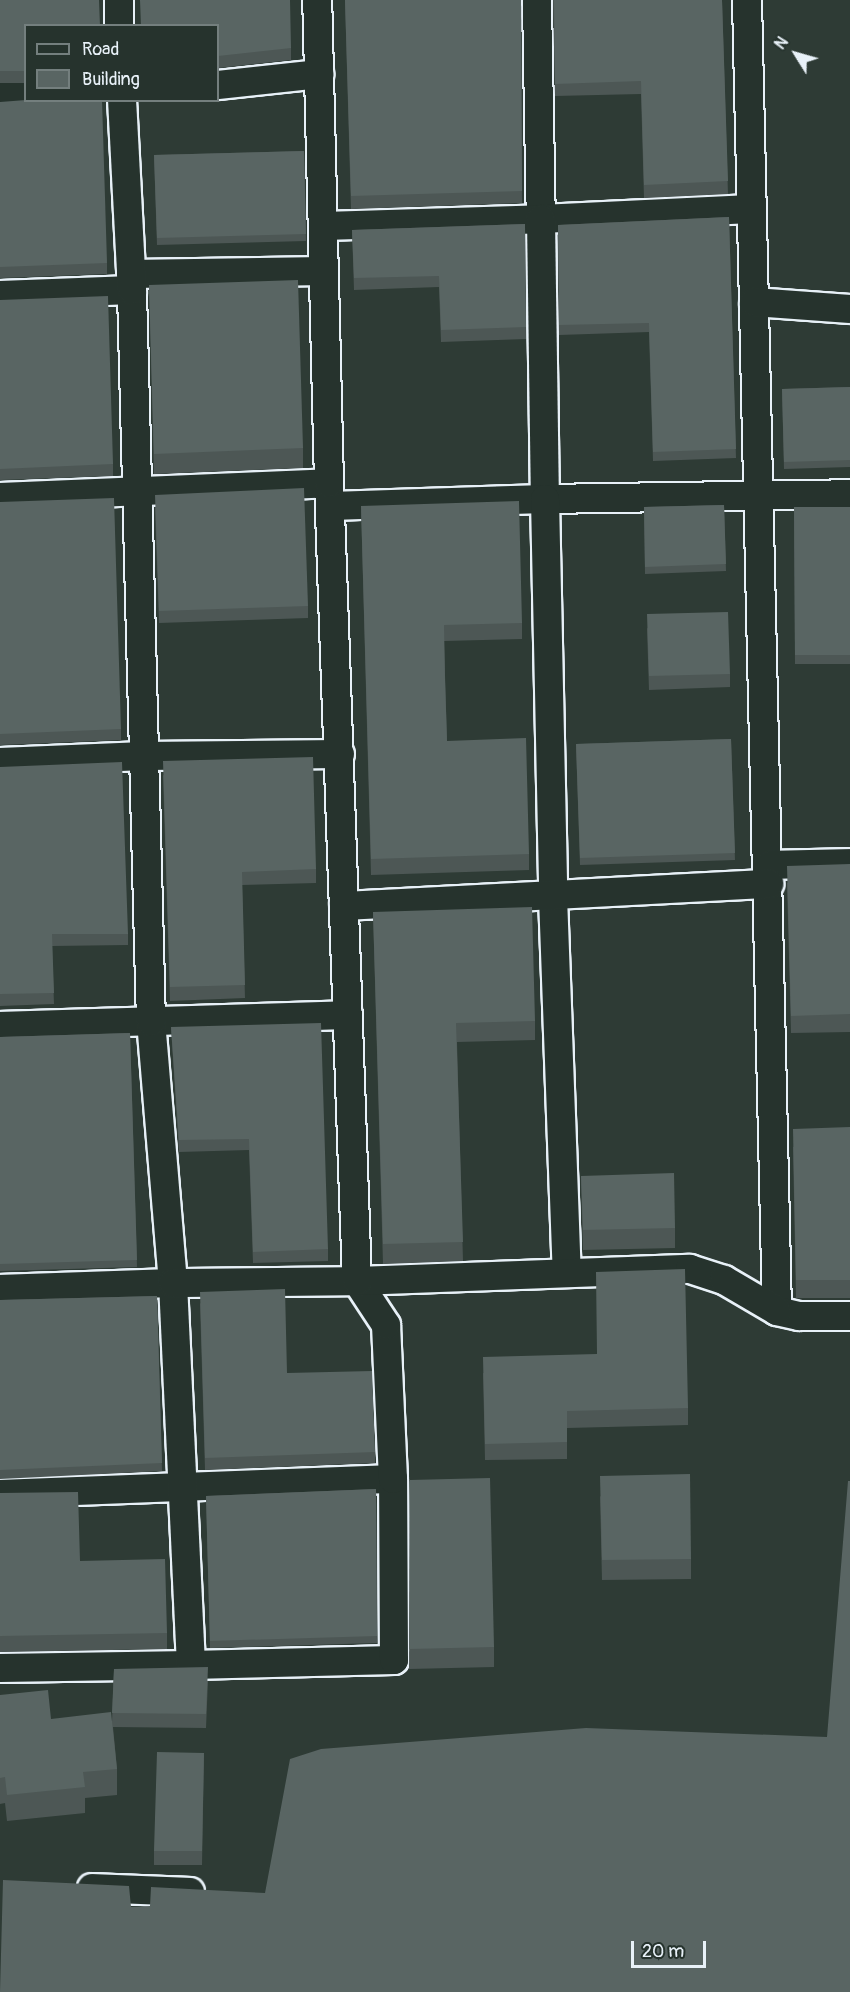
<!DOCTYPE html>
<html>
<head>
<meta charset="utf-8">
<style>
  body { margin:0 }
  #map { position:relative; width:850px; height:1992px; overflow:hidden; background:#2e3b35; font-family:Pangolin,sans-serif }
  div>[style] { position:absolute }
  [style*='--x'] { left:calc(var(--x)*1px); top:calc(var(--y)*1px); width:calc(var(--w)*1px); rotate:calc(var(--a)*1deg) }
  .roads { filter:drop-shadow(2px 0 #e8f1f8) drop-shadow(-2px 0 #e8f1f8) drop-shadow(0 2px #e8f1f8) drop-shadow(0 -2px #e8f1f8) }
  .minor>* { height:28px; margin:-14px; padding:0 14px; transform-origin:14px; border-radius:14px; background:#26332d }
  .wall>* { inset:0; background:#4d5755 }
  .building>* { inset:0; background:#596563 }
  span { translate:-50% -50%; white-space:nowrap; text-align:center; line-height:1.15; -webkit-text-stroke:6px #26332d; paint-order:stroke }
  .legend { position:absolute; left:24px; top:24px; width:195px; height:78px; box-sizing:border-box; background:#26332d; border:2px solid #747f7e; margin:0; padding:8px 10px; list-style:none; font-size:18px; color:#e8f1f8 }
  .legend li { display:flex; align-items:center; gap:12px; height:30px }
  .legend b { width:30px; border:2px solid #747f7e }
  .north { position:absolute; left:766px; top:24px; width:60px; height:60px; -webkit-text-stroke:4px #26332d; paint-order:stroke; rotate:307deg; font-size:16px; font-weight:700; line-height:24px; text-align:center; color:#e8f1f8 }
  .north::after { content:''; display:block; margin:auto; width:21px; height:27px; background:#e8f1f8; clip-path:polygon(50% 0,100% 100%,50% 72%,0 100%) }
  .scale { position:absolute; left:631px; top:1941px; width:75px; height:27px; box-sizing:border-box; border:3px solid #e8f1f8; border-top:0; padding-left:8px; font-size:18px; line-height:21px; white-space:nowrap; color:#e8f1f8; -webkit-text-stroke:4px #26332d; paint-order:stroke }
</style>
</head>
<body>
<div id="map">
  <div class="roads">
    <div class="minor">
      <div style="--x:119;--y:0;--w:26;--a:90"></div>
      <div style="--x:537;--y:0;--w:219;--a:89"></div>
      <div style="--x:541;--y:219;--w:210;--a:-2.7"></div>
      <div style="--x:747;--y:0;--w:1311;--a:88.69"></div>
      <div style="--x:777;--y:1311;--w:23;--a:13"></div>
      <div style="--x:799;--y:1316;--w:51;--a:0"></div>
      <div style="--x:218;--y:85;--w:102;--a:-6.2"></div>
      <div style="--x:0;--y:97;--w:26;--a:0"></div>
      <div style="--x:324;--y:226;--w:217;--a:-1.8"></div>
      <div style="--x:541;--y:219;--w:280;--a:89.2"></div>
      <div style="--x:545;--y:499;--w:305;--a:-0.9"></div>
      <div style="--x:131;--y:274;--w:193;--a:-0.9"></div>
      <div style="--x:0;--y:295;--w:132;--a:-2.2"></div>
      <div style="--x:754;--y:302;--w:96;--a:4.2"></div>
      <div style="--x:0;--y:497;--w:329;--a:-2.4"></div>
      <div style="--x:331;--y:506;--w:214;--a:-1.9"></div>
      <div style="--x:545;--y:499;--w:398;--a:88.8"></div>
      <div style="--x:553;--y:897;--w:374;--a:87.9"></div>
      <div style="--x:0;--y:762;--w:144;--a:-2.4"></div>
      <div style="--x:144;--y:756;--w:196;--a:-0.6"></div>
      <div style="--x:769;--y:865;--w:81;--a:-1.4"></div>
      <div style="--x:344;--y:906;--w:426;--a:-3"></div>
      <div style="--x:0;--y:1026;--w:348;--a:-1.8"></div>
      <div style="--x:0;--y:1289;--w:173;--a:-2"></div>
      <div style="--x:173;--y:1283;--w:262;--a:-94.8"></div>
      <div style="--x:151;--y:1022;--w:732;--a:-91.49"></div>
      <div style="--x:132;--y:290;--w:190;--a:-93"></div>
      <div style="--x:0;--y:1494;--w:393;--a:-2.2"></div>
      <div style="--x:191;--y:1665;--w:203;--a:-1.4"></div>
      <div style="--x:394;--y:1660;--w:181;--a:-90.3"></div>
      <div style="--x:393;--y:1479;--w:154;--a:-92.6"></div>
      <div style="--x:386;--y:1325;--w:53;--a:-123.4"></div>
      <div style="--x:357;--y:1281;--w:333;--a:-2.1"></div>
      <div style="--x:690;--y:1269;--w:36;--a:18"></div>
      <div style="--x:724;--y:1280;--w:61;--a:30.3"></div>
      <div style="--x:0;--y:1668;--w:191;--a:-0.9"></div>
      <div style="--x:191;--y:1665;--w:382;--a:-92.7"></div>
      <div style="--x:173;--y:1283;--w:184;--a:-0.6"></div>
      <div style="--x:357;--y:1281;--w:798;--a:-92.01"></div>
      <div style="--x:329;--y:483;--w:483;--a:-91.4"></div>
      <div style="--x:92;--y:1888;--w:98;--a:2.3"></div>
    </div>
  </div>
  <div class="wall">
    <div style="clip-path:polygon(0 0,26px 26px,26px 83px,0 83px)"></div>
    <div style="clip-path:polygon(345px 0,521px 0,522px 203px,351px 209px)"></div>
    <div style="clip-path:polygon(553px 0,722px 0,728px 194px,644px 198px,641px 94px,555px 96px)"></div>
    <div style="clip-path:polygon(218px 26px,291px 48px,291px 60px,218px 68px)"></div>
    <div style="clip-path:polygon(0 102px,107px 263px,107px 274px,0 278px)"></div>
    <div style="clip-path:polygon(304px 151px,306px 241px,157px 245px,154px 155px)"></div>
    <div style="clip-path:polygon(729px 217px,736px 458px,653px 461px,649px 332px,559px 335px,558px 225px)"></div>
    <div style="clip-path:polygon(525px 224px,526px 339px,441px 342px,439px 287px,354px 290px,352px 230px)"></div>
    <div style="clip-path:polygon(149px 285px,303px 448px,303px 468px,154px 474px)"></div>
    <div style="clip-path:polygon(0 300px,113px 464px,113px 476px,0 480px)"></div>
    <div style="clip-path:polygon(850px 387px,850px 467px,784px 469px,782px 389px)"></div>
    <div style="clip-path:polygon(0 502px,121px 729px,121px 740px,0 745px)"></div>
    <div style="clip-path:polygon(724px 505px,726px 571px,645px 574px,644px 507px)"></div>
    <div style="clip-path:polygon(361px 506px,522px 623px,522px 639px,444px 641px,447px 741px,529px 854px,529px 870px,371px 875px)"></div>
    <div style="clip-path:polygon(155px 507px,308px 606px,308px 618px,159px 623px)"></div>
    <div style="clip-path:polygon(794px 507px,850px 507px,850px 664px,795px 664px)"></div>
    <div style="clip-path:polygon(647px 628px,730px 674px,730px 687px,649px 690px)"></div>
    <div style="clip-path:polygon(731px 739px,735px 860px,580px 865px,576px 744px)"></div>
    <div style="clip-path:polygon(0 767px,128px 934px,128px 945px,52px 946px,54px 1004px,0 1006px)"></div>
    <div style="clip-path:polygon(163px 775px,316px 869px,316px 883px,242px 885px,245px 998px,170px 1001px)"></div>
    <div style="clip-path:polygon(850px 864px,850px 1032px,791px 1033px,787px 883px)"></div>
    <div style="clip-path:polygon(373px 912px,535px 1021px,535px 1040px,457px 1042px,463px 1261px,383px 1264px)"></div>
    <div style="clip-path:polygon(171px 1027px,328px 1249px,328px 1261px,253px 1263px,249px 1150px,179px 1152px)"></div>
    <div style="clip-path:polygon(130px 1033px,137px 1267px,0 1271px,0 1037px)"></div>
    <div style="clip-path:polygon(850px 1127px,850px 1298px,796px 1298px,793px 1147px)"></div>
    <div style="clip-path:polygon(581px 1176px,675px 1228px,675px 1248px,583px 1250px)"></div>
    <div style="clip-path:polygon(157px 1296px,162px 1471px,0 1479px,0 1300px)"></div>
    <div style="clip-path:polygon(200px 1303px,287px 1373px,375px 1452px,375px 1463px,205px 1470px)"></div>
    <div style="clip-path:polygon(483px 1373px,688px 1408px,688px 1425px,567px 1428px,567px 1459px,485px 1460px)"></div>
    <div style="clip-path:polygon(410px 1480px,494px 1647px,494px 1667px,409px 1669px)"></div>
    <div style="clip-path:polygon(376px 1489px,377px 1643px,210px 1648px,206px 1496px)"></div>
    <div style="clip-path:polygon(0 1493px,80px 1561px,167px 1633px,167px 1649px,0 1652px)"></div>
    <div style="clip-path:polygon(600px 1496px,691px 1559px,691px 1579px,602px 1580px)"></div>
    <div style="clip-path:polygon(114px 1669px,208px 1681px,206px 1728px,113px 1727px,117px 1769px,117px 1795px,85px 1798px,85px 1813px,7px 1821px,5px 1803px,0 1804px,0 1695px,51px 1719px,112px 1722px)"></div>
    <div style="clip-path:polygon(204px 1753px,202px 1865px,154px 1865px,154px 1851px)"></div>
  </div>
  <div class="building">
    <div style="clip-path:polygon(0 0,99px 0,100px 26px,26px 26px,26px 71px,0 71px)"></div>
    <div style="clip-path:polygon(140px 0,290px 0,291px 48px,218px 56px,218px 26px,141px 26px)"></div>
    <div style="clip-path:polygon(345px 0,521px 0,522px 191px,351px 196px)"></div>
    <div style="clip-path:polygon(554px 0,722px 0,728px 181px,644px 185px,641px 81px,555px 84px)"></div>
    <div style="clip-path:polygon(26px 100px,102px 100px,107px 263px,0 267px,0 102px)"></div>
    <div style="clip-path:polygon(304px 151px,306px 234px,157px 238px,154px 155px)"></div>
    <div style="clip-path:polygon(729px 217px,736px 449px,653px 452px,649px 323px,559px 325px,558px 225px)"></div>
    <div style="clip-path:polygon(525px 224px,526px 327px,441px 330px,439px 276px,354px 278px,352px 230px)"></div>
    <div style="clip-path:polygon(298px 280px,303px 448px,154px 454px,149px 285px)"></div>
    <div style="clip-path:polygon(108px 296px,113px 464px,0 469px,0 300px)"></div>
    <div style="clip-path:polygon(850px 387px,850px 460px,784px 462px,782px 389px)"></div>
    <div style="clip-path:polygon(304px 488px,308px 606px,159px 611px,155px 495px)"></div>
    <div style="clip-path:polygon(114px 498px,121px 729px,0 734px,0 502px)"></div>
    <div style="clip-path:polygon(519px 501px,522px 623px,444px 625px,445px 680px,447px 741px,526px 738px,529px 854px,371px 859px,361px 506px)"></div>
    <div style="clip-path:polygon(724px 505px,726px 564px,645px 567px,644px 507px)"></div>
    <div style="clip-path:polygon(794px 507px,850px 507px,850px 655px,795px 655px)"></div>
    <div style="clip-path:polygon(728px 612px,730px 674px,649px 676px,647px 614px)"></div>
    <div style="clip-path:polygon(731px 739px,735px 853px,580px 858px,576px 744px)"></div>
    <div style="clip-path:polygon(313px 757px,316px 869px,242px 872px,245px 985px,170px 987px,163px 761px)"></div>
    <div style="clip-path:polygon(122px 762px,128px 934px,52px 934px,54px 993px,0 994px,0 767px)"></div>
    <div style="clip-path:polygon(850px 864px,850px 1014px,791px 1016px,787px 866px)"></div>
    <div style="clip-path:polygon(532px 907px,535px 1021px,456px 1023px,463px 1242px,383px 1244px,373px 912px)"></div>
    <div style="clip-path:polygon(321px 1023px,328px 1249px,253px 1252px,249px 1139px,179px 1140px,171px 1027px)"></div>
    <div style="clip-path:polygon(130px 1033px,137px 1260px,0 1264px,0 1037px)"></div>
    <div style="clip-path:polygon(850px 1127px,850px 1280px,796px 1280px,793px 1129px)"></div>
    <div style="clip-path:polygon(674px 1173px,675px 1228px,583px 1230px,581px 1176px)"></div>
    <div style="clip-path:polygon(685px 1269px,688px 1408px,567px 1411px,567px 1442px,485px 1444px,483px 1357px,597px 1354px,596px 1272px)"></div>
    <div style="clip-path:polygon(285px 1289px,287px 1373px,372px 1371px,375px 1452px,205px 1458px,200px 1292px)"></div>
    <div style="clip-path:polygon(157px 1296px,162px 1463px,0 1470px,0 1300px)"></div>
    <div style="clip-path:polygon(690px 1474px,691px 1559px,602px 1560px,600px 1476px)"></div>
    <div style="clip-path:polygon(490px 1478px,494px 1647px,409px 1649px,410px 1480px)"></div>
    <div style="clip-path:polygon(848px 1481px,850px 1481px,850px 1992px,0 1992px,3px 1880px,129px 1886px,131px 1907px,150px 1906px,151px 1887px,265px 1893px,290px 1759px,321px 1749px,586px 1728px,827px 1737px)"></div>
    <div style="clip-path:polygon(376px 1489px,377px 1636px,210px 1641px,206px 1496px)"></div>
    <div style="clip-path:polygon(78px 1492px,80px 1561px,165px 1559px,167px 1633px,0 1636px,0 1493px)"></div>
    <div style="clip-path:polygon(208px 1667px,206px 1714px,112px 1713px,114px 1669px)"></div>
    <div style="clip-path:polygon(48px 1690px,51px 1719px,111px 1712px,117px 1769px,83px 1772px,85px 1787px,7px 1795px,5px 1777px,0 1778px,0 1695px)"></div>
    <div style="clip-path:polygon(157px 1752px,204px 1753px,202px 1851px,154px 1851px)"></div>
  </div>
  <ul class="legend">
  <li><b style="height:8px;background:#26332d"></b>Road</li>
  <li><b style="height:16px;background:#596563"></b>Building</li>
  </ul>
  <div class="north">N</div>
  <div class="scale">20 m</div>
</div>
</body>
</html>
